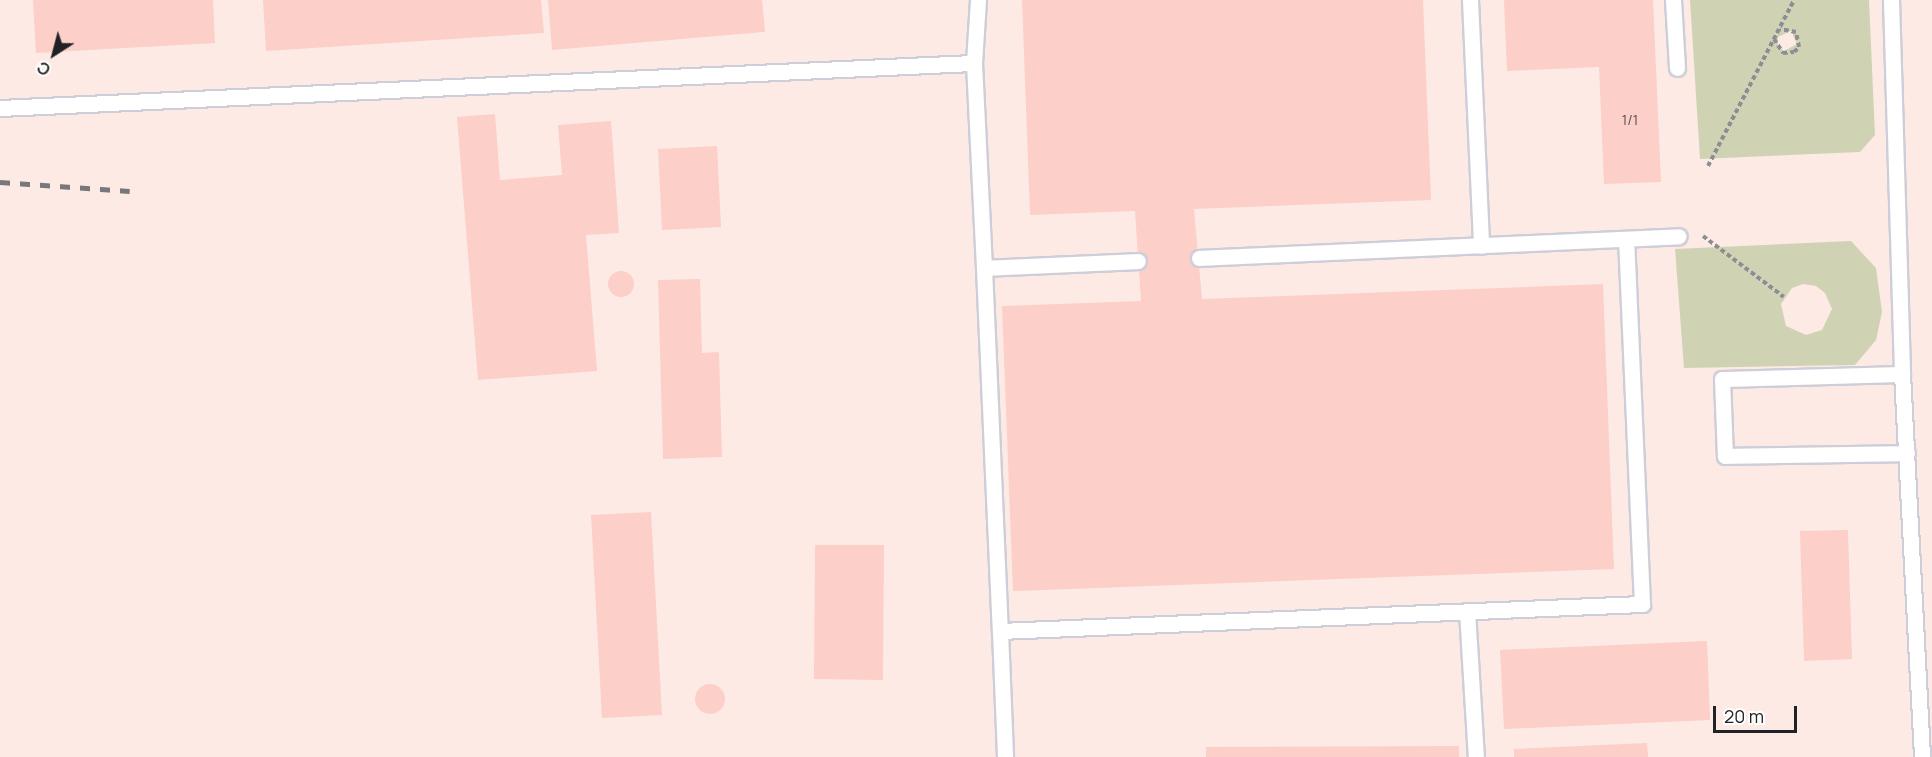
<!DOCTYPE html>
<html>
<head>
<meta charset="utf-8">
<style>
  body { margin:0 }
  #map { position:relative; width:1932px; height:757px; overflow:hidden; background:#f7f8fe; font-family:Manrope,sans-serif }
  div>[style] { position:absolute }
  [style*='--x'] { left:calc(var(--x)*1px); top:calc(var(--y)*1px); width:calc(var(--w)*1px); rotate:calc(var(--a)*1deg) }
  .industrial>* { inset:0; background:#feeae4 }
  .green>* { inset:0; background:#cfd3b4 }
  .building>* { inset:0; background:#fccfc8 }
  .round { border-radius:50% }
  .path>* { height:4px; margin-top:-2px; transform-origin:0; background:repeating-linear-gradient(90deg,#8d8e93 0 4.5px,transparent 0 7.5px) }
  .roads { filter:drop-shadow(2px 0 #cdced8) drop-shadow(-2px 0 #cdced8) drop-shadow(0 2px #cdced8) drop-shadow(0 -2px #cdced8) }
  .service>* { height:15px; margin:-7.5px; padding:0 7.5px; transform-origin:7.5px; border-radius:7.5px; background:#fff }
  .rail>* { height:4.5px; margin-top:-2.25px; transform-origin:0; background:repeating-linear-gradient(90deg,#77787c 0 10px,transparent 0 20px) }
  span { translate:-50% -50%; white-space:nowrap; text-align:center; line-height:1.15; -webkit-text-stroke:5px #fff; paint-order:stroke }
  .number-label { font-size:14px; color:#584d4e }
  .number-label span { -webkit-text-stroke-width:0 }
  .north { position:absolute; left:24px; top:24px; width:60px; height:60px; -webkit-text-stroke:4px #fff; paint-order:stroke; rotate:216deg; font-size:16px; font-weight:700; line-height:24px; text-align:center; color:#212225 }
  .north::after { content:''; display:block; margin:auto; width:21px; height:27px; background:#212225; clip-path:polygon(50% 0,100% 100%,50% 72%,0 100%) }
  .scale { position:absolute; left:1713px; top:706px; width:84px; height:27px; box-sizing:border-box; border:3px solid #212225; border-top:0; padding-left:8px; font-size:18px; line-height:21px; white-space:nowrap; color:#212225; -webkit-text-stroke:4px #fff; paint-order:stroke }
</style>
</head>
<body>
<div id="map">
  <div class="industrial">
    <div style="clip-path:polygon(0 0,1932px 0,1932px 757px,0 757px)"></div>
  </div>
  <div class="green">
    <div style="clip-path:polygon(evenodd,1690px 0,1869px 0,1875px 135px,1860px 152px,1700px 159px,1690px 0,1791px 31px,1797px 44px,1784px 51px,1778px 45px,1778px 37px,1791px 31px)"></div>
    <div style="clip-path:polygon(evenodd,1851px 241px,1876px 268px,1882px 312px,1876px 340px,1855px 365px,1684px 368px,1675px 249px,1851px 241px,1803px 284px,1816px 286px,1825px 293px,1832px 309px,1822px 330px,1806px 335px,1786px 326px,1781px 304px,1792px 288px,1803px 284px)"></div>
  </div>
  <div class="building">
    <div style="clip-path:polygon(33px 0,213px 0,215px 43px,36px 53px)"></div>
    <div style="clip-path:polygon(263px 0,541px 0,544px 33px,266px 51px)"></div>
    <div style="clip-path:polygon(548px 0,762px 0,765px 32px,552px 50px)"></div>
    <div style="clip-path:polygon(1022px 0,1423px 0,1431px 200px,1194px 209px,1202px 299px,1603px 284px,1614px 569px,1013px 591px,1002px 306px,1141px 301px,1135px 211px,1030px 215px)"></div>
    <div style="clip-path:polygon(1504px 0,1653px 0,1661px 182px,1604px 184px,1599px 67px,1507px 71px)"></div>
    <div style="clip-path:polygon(495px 114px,500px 180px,562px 175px,558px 125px,611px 121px,619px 233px,586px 235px,597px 371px,478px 380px,457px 117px)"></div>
    <div style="clip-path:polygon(717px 146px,721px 227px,662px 230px,658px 149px)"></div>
    <div class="round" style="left:608px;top:271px;width:26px;height:26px"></div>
    <div style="clip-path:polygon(700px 279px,702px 353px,719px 352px,722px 457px,663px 459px,658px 280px)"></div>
    <div style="clip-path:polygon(651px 512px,662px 715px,602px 718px,591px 515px)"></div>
    <div style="clip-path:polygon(1848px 530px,1852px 659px,1804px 661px,1800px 531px)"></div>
    <div style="clip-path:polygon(815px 545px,884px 545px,883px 680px,814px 679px)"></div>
    <div style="clip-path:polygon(1707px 641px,1710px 720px,1504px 729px,1500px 650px)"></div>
    <div class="round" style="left:695px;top:684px;width:30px;height:30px"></div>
    <div style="clip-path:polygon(1647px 743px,1648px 757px,1514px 757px,1514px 749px)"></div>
    <div style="clip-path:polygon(1459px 746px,1459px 757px,1206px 757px,1206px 747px)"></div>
  </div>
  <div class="path">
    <div style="--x:1774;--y:39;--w:17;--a:57"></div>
    <div style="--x:1783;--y:53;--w:11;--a:-5"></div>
    <div style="--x:1794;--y:52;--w:7;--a:-45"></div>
    <div style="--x:1799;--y:47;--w:15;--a:-101"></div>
    <div style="--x:1796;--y:32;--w:16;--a:-169"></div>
    <div style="--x:1708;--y:166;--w:187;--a:-62.6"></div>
    <div style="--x:1703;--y:236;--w:101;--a:37"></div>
  </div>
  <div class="roads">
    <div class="service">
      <div style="--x:1470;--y:0;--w:246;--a:87.4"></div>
      <div style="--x:1673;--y:0;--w:68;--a:86.6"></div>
      <div style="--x:1891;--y:0;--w:374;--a:88.3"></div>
      <div style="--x:1902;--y:374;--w:384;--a:87"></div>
      <div style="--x:974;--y:63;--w:63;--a:-86.4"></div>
      <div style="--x:0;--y:108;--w:975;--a:-2.65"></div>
      <div style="--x:974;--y:63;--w:205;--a:87.2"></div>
      <div style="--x:984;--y:268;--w:154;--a:-2.6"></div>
      <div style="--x:1199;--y:258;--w:480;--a:-2.6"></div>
      <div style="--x:984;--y:268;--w:363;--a:87.5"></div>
      <div style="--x:1000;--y:631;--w:643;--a:-2.41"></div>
      <div style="--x:1642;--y:604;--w:365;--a:-92.5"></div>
      <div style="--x:1902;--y:374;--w:180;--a:178.4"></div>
      <div style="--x:1722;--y:379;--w:77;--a:87.8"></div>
      <div style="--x:1725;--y:456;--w:182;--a:-0.9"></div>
      <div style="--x:1467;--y:611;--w:146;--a:86.5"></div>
      <div style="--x:1000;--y:631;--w:126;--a:87.7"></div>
    </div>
  </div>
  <div class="rail">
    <div style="--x:0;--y:182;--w:130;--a:4"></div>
  </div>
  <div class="number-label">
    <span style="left:1630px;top:120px">1/1</span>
  </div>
  <div class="north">С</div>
  <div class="scale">20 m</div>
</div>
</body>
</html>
